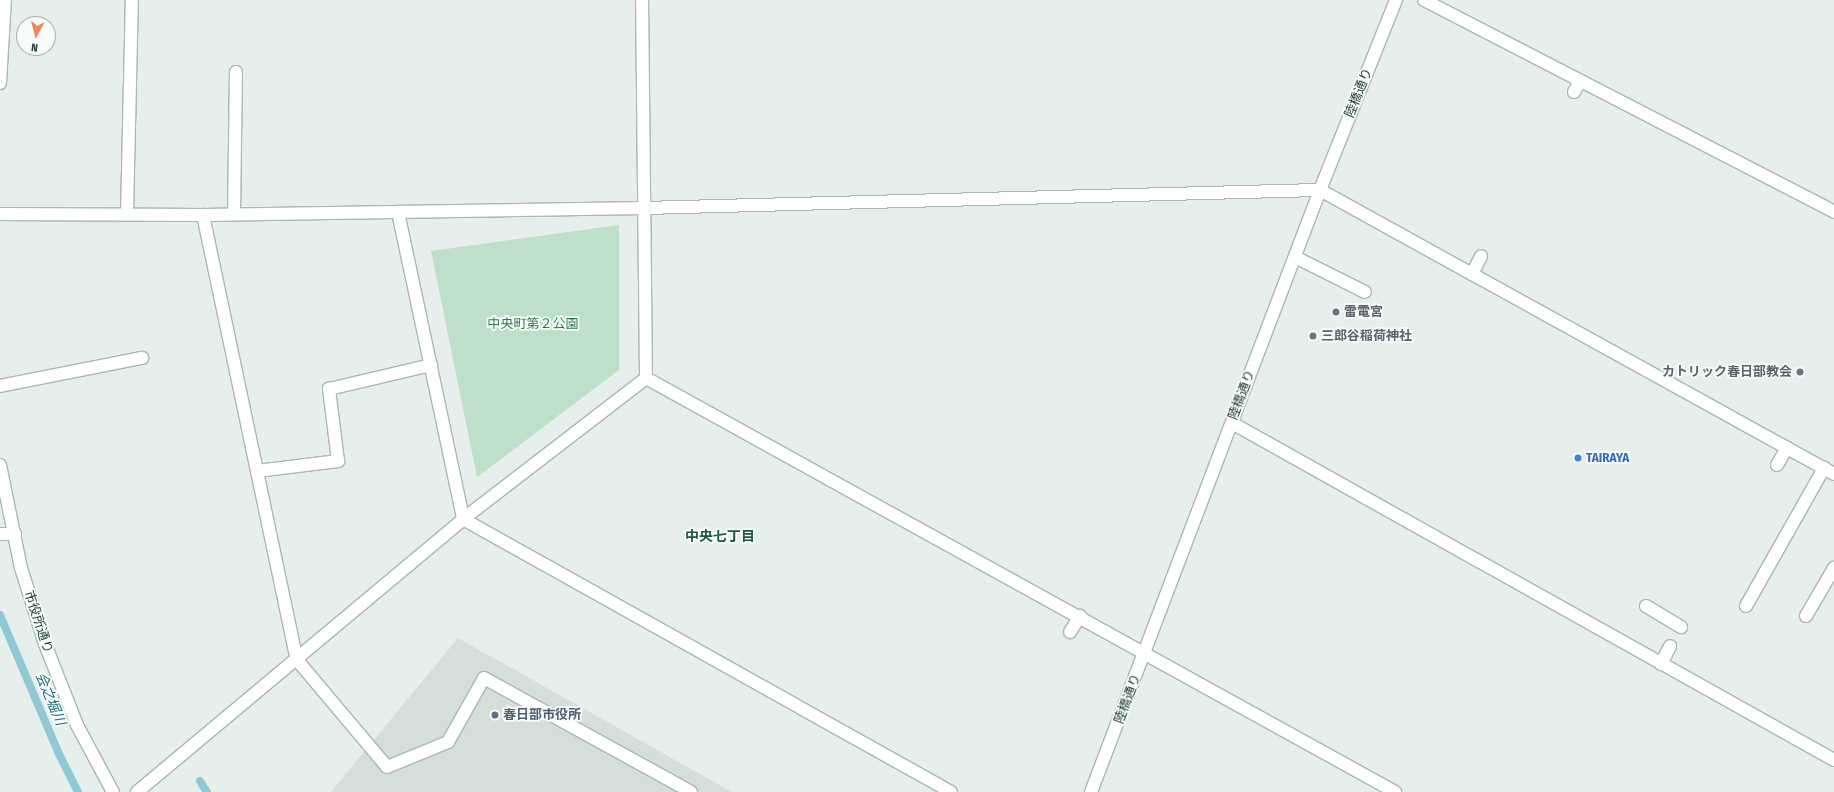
<!DOCTYPE html>
<html>
<head>
<meta charset="utf-8">
<style>
  body { margin:0 }
  #map { position:relative; width:1834px; height:792px; overflow:hidden; background:#e6efeb; font-family:"Fira Sans Condensed","Noto Sans JP",sans-serif }
  div>[style] { position:absolute }
  [style*='--x'] { left:calc(var(--x)*1px); top:calc(var(--y)*1px); width:calc(var(--w)*1px); rotate:calc(var(--a)*1deg) }
  .built>* { inset:0; background:#d4dfda }
  .green>* { inset:0; background:#bfe0c8 }
  .stream>* { height:8px; margin:-4px; padding:0 4px; transform-origin:4px; border-radius:4px; background:#8ec9d4 }
  .roads { filter:drop-shadow(1px 0 #a8b8b2) drop-shadow(-1px 0 #a8b8b2) drop-shadow(0 1px #a8b8b2) drop-shadow(0 -1px #a8b8b2) }
  .lane>* { height:12px; margin:-6px; padding:0 6px; transform-origin:6px; border-radius:6px; background:#fff }
  .street>* { height:12px; margin:-6px; padding:0 6px; transform-origin:6px; border-radius:6px; background:#fff }
  .secondary>* { height:12px; margin:-6px; padding:0 6px; transform-origin:6px; border-radius:6px; background:#fff }
  .dots>* { width:11px; height:11px; translate:-50% -50%; box-sizing:border-box; border:2px solid #f7fbf9; border-radius:50% }
  span { translate:-50% -50%; white-space:nowrap; text-align:center; line-height:1.15; -webkit-text-stroke:3.5px #f7fbf9; paint-order:stroke }
  .street-label { font-size:13px; color:#24423a }
  .worship-label { font-size:13px; color:#5b616d; font-weight:700 }
  .left { translate:0 -50%; text-align:left }
  .right { translate:-100% -50%; text-align:right }
  .park-label { font-size:13px; color:#2d7a4b }
  .shop-label { font-size:13px; color:#366cbe; font-weight:700 }
  .service-label { font-size:13px; color:#4e5e75; font-weight:700 }
  .neighbourhood-label { font-size:14px; color:#1f5548; font-weight:700 }
  .water-label { font-size:14px; color:#1c6f80; font-style:italic }
  .north { position:absolute; left:16px; top:16px; width:40px; height:40px; box-sizing:border-box; background:#f7fbf9; border:1px solid #a3b1ad; border-radius:50%; rotate:187deg; font-size:11px; font-weight:700; line-height:16px; text-align:center; color:#24423a }
  .north::after { content:''; display:block; margin:auto; width:14px; height:18px; background:#f4845f; clip-path:polygon(50% 0,100% 100%,50% 72%,0 100%) }
</style>
</head>
<body>
<div id="map">
  <div class="built">
    <div style="clip-path:polygon(458px 638px,732px 792px,331px 792px)"></div>
  </div>
  <div class="green">
    <div style="clip-path:polygon(619px 225px,619px 370px,477px 477px,431px 251px)"></div>
  </div>
  <div class="stream">
    <div style="--x:0;--y:615;--w:151;--a:67"></div>
    <div style="--x:59;--y:754;--w:42;--a:63.4"></div>
    <div style="--x:200;--y:781;--w:13;--a:58"></div>
  </div>
  <div class="roads">
    <div class="lane">
      <div style="--x:0;--y:83;--w:83;--a:-86.6"></div>
      <div style="--x:1574;--y:92;--w:13;--a:-61"></div>
      <div style="--x:398;--y:212;--w:314;--a:78"></div>
      <div style="--x:234;--y:214;--w:142;--a:-89.2"></div>
      <div style="--x:1295;--y:257;--w:78;--a:26.6"></div>
      <div style="--x:1472;--y:274;--w:20;--a:-63"></div>
      <div style="--x:0;--y:386;--w:145;--a:-11.2"></div>
      <div style="--x:1777;--y:465;--w:20;--a:-60"></div>
      <div style="--x:257;--y:471;--w:82;--a:-7"></div>
      <div style="--x:338;--y:461;--w:73;--a:-97.1"></div>
      <div style="--x:329;--y:389;--w:105;--a:-13.2"></div>
      <div style="--x:1646;--y:606;--w:41;--a:31"></div>
      <div style="--x:1746;--y:606;--w:159;--a:-60.5"></div>
      <div style="--x:1806;--y:616;--w:56;--a:-59.7"></div>
      <div style="--x:1070;--y:632;--w:19;--a:-58"></div>
      <div style="--x:297;--y:660;--w:140;--a:49.9"></div>
      <div style="--x:387;--y:767;--w:66;--a:-22.3"></div>
      <div style="--x:448;--y:742;--w:73;--a:-60.6"></div>
      <div style="--x:484;--y:678;--w:236;--a:28.8"></div>
      <div style="--x:1661;--y:664;--w:20;--a:-63"></div>
    </div>
    <div class="street">
      <div style="--x:1424;--y:0;--w:462;--a:27.3"></div>
      <div style="--x:0;--y:214;--w:203;--a:0.3"></div>
      <div style="--x:203;--y:215;--w:441;--a:-0.9"></div>
      <div style="--x:644;--y:208;--w:676;--a:-1.53"></div>
      <div style="--x:1320;--y:190;--w:587;--a:28.92"></div>
      <div style="--x:127;--y:214;--w:214;--a:-88.7"></div>
      <div style="--x:203;--y:215;--w:455;--a:78.1"></div>
      <div style="--x:1232;--y:423;--w:690;--a:29.24"></div>
      <div style="--x:463;--y:519;--w:559;--a:29.22"></div>
      <div style="--x:0;--y:534;--w:15;--a:0"></div>
      <div style="--x:137;--y:792;--w:425;--a:-39.9"></div>
      <div style="--x:463;--y:519;--w:231;--a:-37.6"></div>
      <div style="--x:646;--y:378;--w:378;--a:-90.6"></div>
    </div>
    <div class="secondary">
      <div style="--x:646;--y:378;--w:856;--a:28.93"></div>
      <div style="--x:0;--y:465;--w:105;--a:78.5"></div>
      <div style="--x:21;--y:568;--w:80;--a:72.5"></div>
      <div style="--x:45;--y:644;--w:87;--a:68.4"></div>
      <div style="--x:77;--y:725;--w:76;--a:61.8"></div>
      <div style="--x:1091;--y:792;--w:644;--a:-69.17"></div>
      <div style="--x:1320;--y:190;--w:205;--a:-68.2"></div>
    </div>
  </div>
  <div class="dots">
    <div style="left:1336px;top:312px;background:#6b7280"></div>
    <div style="left:1313px;top:336px;background:#6b7280"></div>
    <div style="left:1800px;top:372px;background:#6b7280"></div>
    <div style="left:1578px;top:458px;background:#3f7fe0"></div>
    <div style="left:495px;top:715px;background:#5c6f8a"></div>
  </div>
  <div class="street-label">
    <span style="left:1359px;top:93px;rotate:-68deg">陸橋通り</span>
    <span style="left:1242px;top:395px;rotate:-69deg">陸橋通り</span>
    <span style="left:38px;top:622px;rotate:72deg">市役所通り</span>
    <span style="left:1128px;top:699px;rotate:-69deg">陸橋通り</span>
  </div>
  <div class="worship-label">
    <span class="left" style="left:1344px;top:312px">雷電宮</span>
    <span class="left" style="left:1321px;top:336px">三郎谷稲荷神社</span>
    <span class="right" style="left:1792px;top:372px">カトリック春日部教会</span>
  </div>
  <div class="park-label">
    <span style="left:533px;top:324px">中央町第２公園</span>
  </div>
  <div class="shop-label">
    <span class="left" style="left:1586px;top:458px">TAIRAYA</span>
  </div>
  <div class="service-label">
    <span class="left" style="left:503px;top:715px">春日部市役所</span>
  </div>
  <div class="neighbourhood-label">
    <span style="left:720px;top:537px">中央七丁目</span>
  </div>
  <div class="water-label">
    <span style="left:50px;top:699px;rotate:67deg">会之堀川</span>
  </div>
  <div class="north">N</div>
</div>
</body>
</html>
